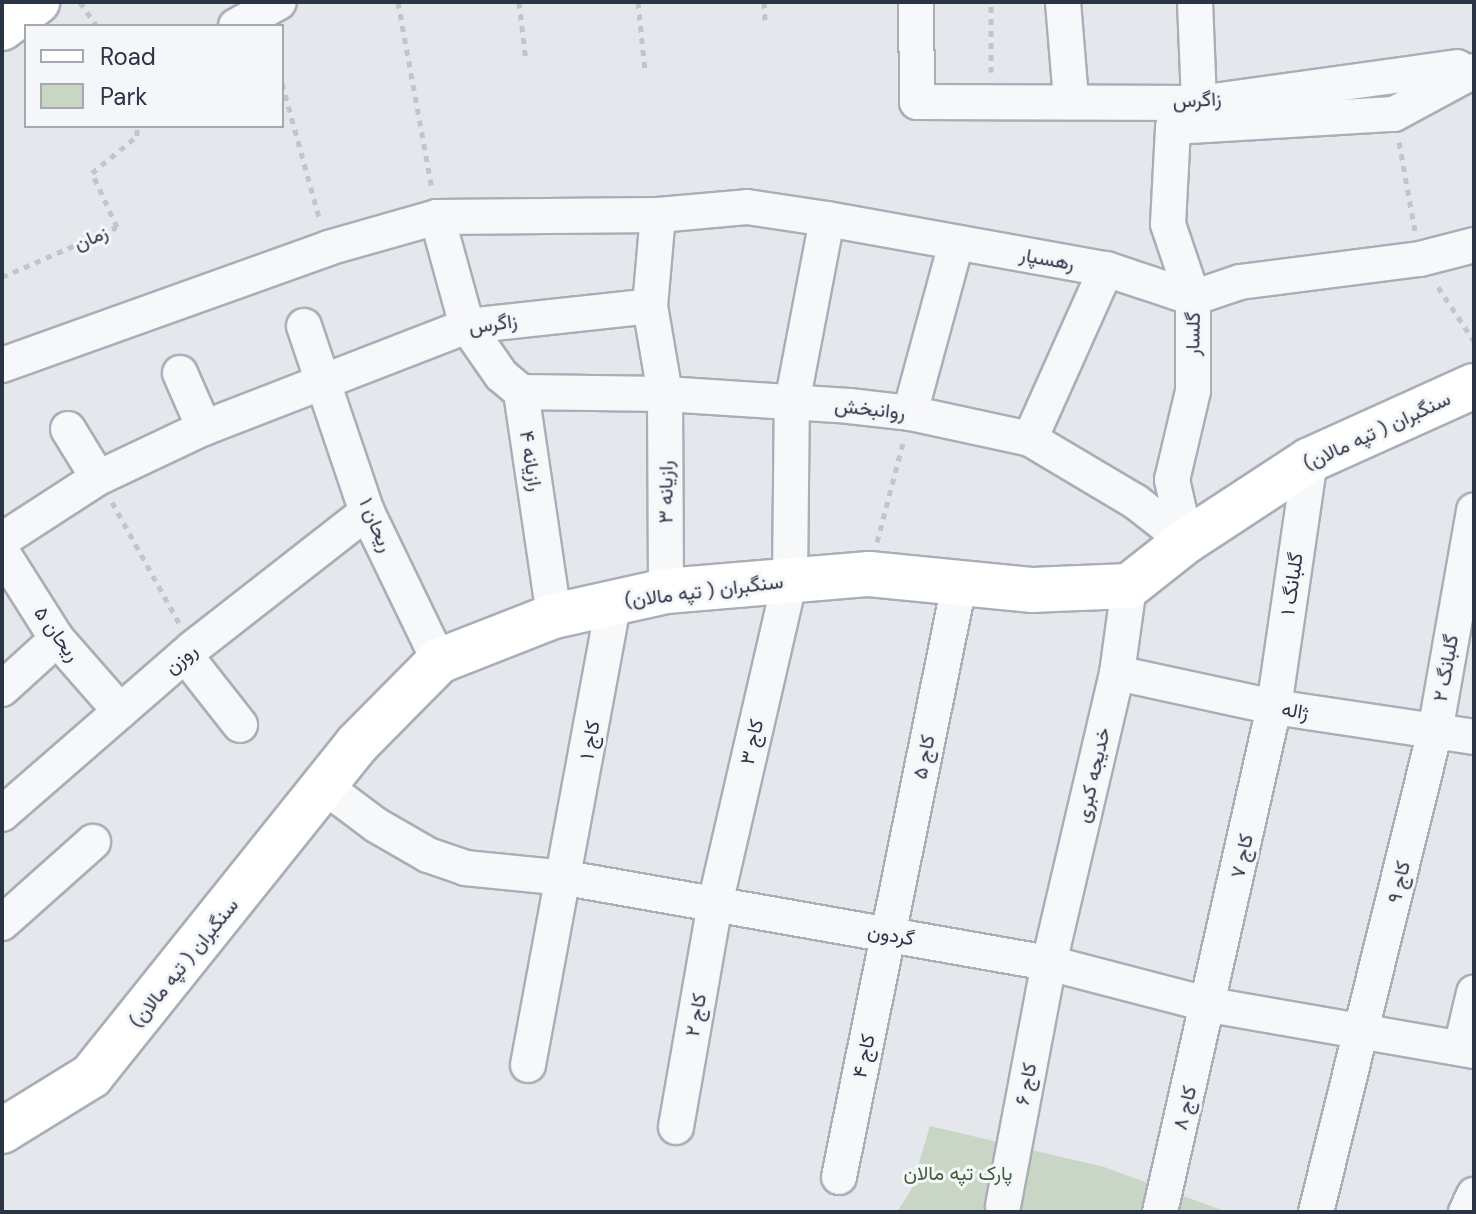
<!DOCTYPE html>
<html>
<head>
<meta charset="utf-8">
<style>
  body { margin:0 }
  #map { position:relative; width:1476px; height:1214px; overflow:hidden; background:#e4e7ec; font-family:"DM Sans",Vazirmatn,sans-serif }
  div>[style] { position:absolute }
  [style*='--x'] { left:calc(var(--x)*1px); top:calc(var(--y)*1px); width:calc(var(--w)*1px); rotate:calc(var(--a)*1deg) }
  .green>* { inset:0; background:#c9d6c5 }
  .path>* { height:5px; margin-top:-2.5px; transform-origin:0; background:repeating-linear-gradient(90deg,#c2c5cb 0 6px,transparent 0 12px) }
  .roads { filter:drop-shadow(2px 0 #a9aeb7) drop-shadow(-2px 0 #a9aeb7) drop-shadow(0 2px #a9aeb7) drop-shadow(0 -2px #a9aeb7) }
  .minor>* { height:34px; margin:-17px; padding:0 17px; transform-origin:17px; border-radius:17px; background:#f7f8fa }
  .secondary>* { height:44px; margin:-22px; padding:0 22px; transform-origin:22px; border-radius:22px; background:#fff }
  span { translate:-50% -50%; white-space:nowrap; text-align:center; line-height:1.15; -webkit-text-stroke:6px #f4f6f9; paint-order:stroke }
  .street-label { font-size:20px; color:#2b3445 }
  .park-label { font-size:20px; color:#3f6138 }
  .frame { position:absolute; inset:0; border:4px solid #2b3445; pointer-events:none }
  .legend { position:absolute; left:24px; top:24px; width:260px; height:104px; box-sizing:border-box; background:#f4f6f9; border:2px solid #a4a8b1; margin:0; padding:10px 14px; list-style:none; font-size:24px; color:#2b3445 }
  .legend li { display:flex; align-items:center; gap:16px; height:40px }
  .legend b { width:40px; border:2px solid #a4a8b1 }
</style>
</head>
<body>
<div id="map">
  <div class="green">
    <div style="clip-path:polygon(930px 1126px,1104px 1167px,1227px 1212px,897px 1212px,911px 1190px)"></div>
  </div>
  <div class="path">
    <div style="--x:80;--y:2;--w:29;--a:55"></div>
    <div style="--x:398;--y:2;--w:191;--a:79.7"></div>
    <div style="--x:519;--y:2;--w:60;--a:83.3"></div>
    <div style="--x:638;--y:2;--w:68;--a:84.1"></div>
    <div style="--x:764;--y:2;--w:20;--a:87"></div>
    <div style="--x:991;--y:72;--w:70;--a:-90"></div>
    <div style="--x:282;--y:83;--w:143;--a:74.6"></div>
    <div style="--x:1399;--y:142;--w:90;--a:79.8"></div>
    <div style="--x:2;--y:277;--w:125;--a:-23.5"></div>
    <div style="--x:117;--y:227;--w:60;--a:-114.8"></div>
    <div style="--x:92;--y:173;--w:58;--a:-39.4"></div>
    <div style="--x:137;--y:136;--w:10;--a:-90"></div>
    <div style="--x:1438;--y:287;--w:65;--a:56.3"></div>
    <div style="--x:112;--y:502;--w:138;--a:61"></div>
    <div style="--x:877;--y:542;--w:102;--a:-75.3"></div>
  </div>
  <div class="roads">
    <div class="minor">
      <div style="--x:916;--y:2;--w:100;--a:89.4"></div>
      <div style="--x:917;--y:102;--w:282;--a:0.2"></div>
      <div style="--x:1199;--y:103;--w:261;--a:-7.9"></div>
      <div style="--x:1063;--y:2;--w:97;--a:85.3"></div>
      <div style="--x:1195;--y:2;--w:101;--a:87.7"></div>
      <div style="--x:236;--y:26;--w:49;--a:-29.2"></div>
      <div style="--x:437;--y:217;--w:113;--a:74.6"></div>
      <div style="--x:467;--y:326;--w:60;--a:55.2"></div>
      <div style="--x:501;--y:375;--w:26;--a:40"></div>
      <div style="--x:521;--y:392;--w:226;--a:81.6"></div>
      <div style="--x:650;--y:306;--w:89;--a:80.3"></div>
      <div style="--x:665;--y:394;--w:197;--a:89.7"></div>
      <div style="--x:304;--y:326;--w:196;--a:71.3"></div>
      <div style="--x:367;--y:512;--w:165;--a:64.2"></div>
      <div style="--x:2;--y:365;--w:346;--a:-19.7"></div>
      <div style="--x:328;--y:248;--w:113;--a:-15.9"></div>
      <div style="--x:437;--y:217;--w:221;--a:-0.5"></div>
      <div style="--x:180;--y:373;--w:60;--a:66.4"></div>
      <div style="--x:521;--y:392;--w:144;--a:0.8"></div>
      <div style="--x:665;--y:394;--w:184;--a:3.7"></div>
      <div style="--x:849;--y:406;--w:61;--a:6.5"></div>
      <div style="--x:910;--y:413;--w:123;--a:12.2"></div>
      <div style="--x:1030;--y:439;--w:123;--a:30.7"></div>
      <div style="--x:1136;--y:502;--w:63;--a:38"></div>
      <div style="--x:910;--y:413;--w:175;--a:-74.8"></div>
      <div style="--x:68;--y:429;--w:57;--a:58.5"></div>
      <div style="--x:1030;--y:439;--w:186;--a:-65.9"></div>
      <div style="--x:2;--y:540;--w:114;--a:-32.9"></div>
      <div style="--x:98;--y:478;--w:117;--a:-25.3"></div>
      <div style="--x:204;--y:428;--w:282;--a:-21.2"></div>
      <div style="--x:467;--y:326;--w:184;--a:-6.2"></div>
      <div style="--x:650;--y:306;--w:91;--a:-85"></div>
      <div style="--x:658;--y:215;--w:89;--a:-5.1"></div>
      <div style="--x:747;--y:207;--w:81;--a:8.5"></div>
      <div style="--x:827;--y:219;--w:283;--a:10.2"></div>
      <div style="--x:1106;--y:269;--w:92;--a:18.4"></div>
      <div style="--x:1193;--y:298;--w:50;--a:-18.8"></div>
      <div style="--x:1240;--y:282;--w:181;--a:-7.3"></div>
      <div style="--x:1420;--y:259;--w:56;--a:-14.5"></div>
      <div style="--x:1186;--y:541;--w:63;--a:-102.9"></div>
      <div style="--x:1172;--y:480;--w:91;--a:-76.7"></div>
      <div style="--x:1193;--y:391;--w:93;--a:-90"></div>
      <div style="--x:1193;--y:298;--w:78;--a:-108.7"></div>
      <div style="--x:1168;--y:224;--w:97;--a:-87"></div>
      <div style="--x:1173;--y:127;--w:221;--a:-3.4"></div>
      <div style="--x:1394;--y:114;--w:91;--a:-28.3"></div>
      <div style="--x:2;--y:552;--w:103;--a:57.7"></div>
      <div style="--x:57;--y:639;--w:96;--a:48.8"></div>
      <div style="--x:185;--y:655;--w:89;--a:51.8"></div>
      <div style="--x:1117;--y:673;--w:161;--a:12.2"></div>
      <div style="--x:1274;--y:707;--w:202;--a:8.5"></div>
      <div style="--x:2;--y:689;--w:74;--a:-42.3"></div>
      <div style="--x:324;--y:786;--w:65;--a:36.9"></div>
      <div style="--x:376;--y:825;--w:60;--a:30"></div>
      <div style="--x:428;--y:855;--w:39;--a:19"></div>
      <div style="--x:465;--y:868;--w:101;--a:5.7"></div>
      <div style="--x:566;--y:878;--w:490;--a:10"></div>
      <div style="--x:1049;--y:963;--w:166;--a:14.6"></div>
      <div style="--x:1210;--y:1005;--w:268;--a:9.9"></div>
      <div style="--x:2;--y:814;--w:253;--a:-41"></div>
      <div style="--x:193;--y:648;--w:221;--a:-38"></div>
      <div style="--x:2;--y:923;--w:122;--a:-41.7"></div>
      <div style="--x:1461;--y:1048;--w:57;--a:-76.7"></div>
      <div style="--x:528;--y:1065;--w:471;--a:-79.5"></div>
      <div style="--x:676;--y:1127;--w:226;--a:-80.1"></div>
      <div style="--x:715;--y:904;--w:333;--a:-77"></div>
      <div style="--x:790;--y:580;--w:177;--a:-89.4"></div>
      <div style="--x:792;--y:403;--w:187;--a:-79.2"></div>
      <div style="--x:839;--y:1177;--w:609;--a:-78.54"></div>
      <div style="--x:1003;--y:1206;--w:247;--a:-79.3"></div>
      <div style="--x:1049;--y:963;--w:298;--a:-76.8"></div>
      <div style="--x:1117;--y:673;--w:88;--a:-82.1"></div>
      <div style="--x:1160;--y:1212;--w:518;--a:-77.28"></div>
      <div style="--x:1274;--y:707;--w:250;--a:-81.7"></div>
      <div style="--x:1316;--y:1212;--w:495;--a:-76.1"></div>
      <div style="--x:1435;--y:732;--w:225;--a:-80"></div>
      <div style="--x:1466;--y:1212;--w:19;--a:-65"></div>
    </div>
    <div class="secondary">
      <div style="--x:2;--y:28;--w:44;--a:-36.6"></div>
      <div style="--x:2;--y:1131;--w:105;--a:-31.7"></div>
      <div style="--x:91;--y:1076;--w:425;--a:-51.3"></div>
      <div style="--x:357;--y:744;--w:117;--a:-45.3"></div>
      <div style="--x:439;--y:661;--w:123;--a:-21.4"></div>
      <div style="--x:554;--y:616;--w:115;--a:-12.6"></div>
      <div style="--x:666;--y:591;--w:204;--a:-4.8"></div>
      <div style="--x:869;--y:574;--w:165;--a:5.6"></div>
      <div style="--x:1033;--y:590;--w:96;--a:-2.4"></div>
      <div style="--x:1129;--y:586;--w:73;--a:-38.3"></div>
      <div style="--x:1186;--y:541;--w:148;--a:-33.2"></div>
      <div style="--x:1310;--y:460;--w:180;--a:-24.3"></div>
    </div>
  </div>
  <div class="street-label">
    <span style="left:1197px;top:100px;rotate:-3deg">زاگرس</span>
    <span style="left:91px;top:238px;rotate:-24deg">زمان</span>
    <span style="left:1047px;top:259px;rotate:10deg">رهسپار</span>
    <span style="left:493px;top:324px;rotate:-8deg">زاگرس</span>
    <span style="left:1193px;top:334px;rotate:-89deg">گلسار</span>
    <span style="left:870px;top:409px;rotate:6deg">روانبخش</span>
    <span style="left:1377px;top:431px;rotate:-25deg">سنگبران ( تپه مالان)</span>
    <span style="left:531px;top:461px;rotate:81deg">رازیانه ۴</span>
    <span style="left:666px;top:492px;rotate:-90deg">رازیانه ۳</span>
    <span style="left:376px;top:525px;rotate:67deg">ریحان ۱</span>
    <span style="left:1292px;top:584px;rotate:-82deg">گلبانگ ۱</span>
    <span style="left:704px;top:591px;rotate:-7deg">سنگبران ( تپه مالان)</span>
    <span style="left:57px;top:634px;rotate:54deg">ریحان ۵</span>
    <span style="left:181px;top:659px;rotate:-40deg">روزن</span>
    <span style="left:1446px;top:668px;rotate:-80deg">گلبانگ ۲</span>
    <span style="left:1295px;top:711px;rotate:9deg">ژاله</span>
    <span style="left:590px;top:740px;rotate:-80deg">کاج ۱</span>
    <span style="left:752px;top:742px;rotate:-77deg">کاج ۳</span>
    <span style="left:924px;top:757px;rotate:-79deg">کاج ۵</span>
    <span style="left:1093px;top:775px;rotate:-77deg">خدیجه کبری</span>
    <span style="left:1242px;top:856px;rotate:-78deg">کاج ۷</span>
    <span style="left:1399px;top:882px;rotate:-77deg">کاج ۹</span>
    <span style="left:891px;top:935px;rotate:10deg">گردون</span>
    <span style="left:184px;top:963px;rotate:-51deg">سنگبران ( تپه مالان)</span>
    <span style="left:696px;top:1015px;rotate:-80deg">کاج ۲</span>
    <span style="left:864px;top:1056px;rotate:-78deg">کاج ۴</span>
    <span style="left:1026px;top:1084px;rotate:-79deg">کاج ۶</span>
    <span style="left:1185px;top:1108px;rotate:-77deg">کاج ۸</span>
  </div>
  <div class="park-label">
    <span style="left:958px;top:1173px">پارک تپه مالان</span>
  </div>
  <div class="frame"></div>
  <ul class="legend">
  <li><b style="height:10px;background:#fff"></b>Road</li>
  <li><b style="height:22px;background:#c9d6c5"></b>Park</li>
  </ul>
</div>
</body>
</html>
